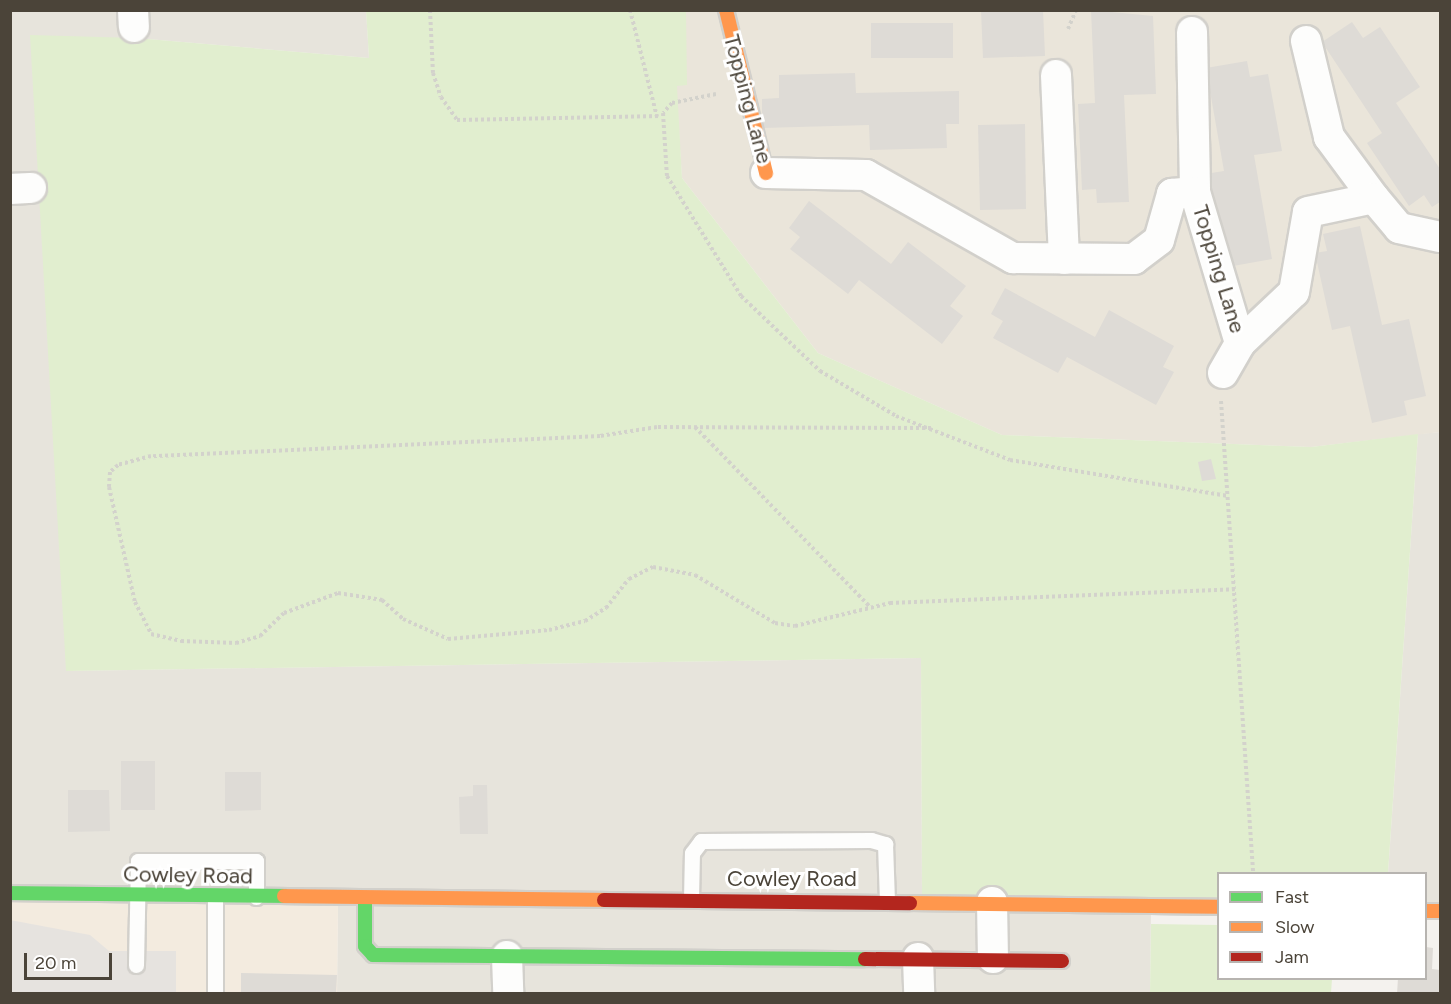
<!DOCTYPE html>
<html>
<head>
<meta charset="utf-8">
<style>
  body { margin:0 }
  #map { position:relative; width:1451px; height:1004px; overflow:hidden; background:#f4f2ee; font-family:Figtree,sans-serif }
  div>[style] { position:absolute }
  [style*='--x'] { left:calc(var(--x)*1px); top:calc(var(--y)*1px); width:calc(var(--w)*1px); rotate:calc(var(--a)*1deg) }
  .residential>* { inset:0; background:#e7e4dc }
  .commercial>* { inset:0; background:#f3ebdf }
  .education>* { inset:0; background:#eae5da }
  .green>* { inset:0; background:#e1eecf }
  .parking>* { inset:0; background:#e6e3df }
  .building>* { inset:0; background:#dedbd6 }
  .path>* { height:4px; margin-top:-2px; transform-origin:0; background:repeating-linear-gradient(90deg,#d3d2cc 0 3px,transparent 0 6px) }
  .roads { filter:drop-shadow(2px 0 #d2d0cb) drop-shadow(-2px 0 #d2d0cb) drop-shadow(0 2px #d2d0cb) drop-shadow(0 -2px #d2d0cb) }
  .lane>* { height:15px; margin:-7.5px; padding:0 7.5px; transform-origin:7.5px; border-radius:7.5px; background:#fdfdfc }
  .street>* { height:30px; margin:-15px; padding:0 15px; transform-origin:15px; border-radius:15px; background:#fdfdfc }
  .fast>* { height:14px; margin:-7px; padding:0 7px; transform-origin:7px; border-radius:7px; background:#63d668 }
  .slow>* { height:14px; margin:-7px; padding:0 7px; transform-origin:7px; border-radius:7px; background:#ff974d }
  .jam>* { height:14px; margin:-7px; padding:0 7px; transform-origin:7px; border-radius:7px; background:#b3261e }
  span { translate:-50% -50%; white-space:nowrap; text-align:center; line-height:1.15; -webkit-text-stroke:6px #fff; paint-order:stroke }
  .street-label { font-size:22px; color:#4b4439 }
  .frame { position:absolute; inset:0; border:12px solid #4b4439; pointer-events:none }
  .legend { position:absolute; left:1217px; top:872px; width:210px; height:108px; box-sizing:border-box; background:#fff; border:2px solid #b7b4b0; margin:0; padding:8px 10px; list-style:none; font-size:18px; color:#4b4439 }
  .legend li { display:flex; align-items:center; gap:12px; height:30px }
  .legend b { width:30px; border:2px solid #b7b4b0 }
  .scale { position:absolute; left:24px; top:953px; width:88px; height:27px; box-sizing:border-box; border:3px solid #4b4439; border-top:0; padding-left:8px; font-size:18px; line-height:21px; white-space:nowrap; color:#4b4439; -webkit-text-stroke:4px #fff; paint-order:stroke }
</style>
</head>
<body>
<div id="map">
  <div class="residential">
    <div style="clip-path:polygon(366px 10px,369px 58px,136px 38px,66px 671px,921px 658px,922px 895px,1151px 909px,1150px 993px,337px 994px,338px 905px,11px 901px,11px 11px)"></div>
    <div style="clip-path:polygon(1440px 432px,1440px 914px,1426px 914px,1426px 874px,1388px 874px,1418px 434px)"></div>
  </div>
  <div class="commercial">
    <div style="clip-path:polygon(11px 901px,338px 905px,337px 993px,11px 994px)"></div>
  </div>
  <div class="education">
    <div style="clip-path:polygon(671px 11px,1440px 11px,1440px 432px,1311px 447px,1002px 435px,818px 353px,682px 178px)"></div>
  </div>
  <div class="green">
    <div style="clip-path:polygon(366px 11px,686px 11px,687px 85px,677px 86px,682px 178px,818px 353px,1002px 435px,1311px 447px,1418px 434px,1388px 873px,1218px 874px,1218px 905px,922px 895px,921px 658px,66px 671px,30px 35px,136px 38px,369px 58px)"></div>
    <div style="clip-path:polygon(1151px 924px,1218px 925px,1218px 978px,1332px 979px,1331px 993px,1150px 993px)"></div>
  </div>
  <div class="parking">
    <div style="clip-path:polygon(10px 920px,90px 935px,109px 951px,176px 951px,176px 993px,11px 993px)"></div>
  </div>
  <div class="building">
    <div style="clip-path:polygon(981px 10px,1043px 10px,1045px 56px,983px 58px)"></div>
    <div style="clip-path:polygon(1091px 10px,1153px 16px,1156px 94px,1124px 95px,1129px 202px,1097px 203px,1096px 189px,1082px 190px,1078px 104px,1095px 103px)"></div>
    <div style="clip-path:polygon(1352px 22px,1363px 38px,1380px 27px,1420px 87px,1396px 103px,1440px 169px,1440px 202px,1432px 207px,1424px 195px,1409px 206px,1367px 143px,1382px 133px,1322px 42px)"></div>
    <div style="clip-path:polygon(871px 23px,953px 23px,953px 58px,871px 58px)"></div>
    <div style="clip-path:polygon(1247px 61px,1250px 77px,1268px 74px,1282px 151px,1254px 155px,1272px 259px,1222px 268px,1205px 174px,1224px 171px,1206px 68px)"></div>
    <div style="clip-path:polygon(855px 73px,856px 93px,959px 91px,959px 124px,946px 124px,947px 148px,870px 150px,869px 125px,762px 128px,762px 99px,779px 98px,779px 75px)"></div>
    <div style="clip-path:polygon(1025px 124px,1026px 209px,980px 210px,978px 125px)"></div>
    <div style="clip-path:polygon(809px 201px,891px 264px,908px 242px,966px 286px,950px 306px,963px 316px,942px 344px,859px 280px,848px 294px,790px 249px,800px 237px,789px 228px)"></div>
    <div style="clip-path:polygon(1360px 226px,1382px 325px,1409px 319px,1426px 396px,1404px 401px,1407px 415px,1372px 423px,1350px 326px,1332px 330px,1315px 253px,1327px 251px,1323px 234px)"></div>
    <div style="clip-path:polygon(1005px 288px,1095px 337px,1109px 310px,1174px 346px,1163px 367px,1174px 372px,1156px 405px,1067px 357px,1058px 373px,993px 338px,1003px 321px,991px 314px)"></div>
    <div style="clip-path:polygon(1211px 459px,1216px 479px,1202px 481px,1198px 462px)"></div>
    <div style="clip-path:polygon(121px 761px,155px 761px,155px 810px,121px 810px)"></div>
    <div style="clip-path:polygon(225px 772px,261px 772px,261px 810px,225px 811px)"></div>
    <div style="clip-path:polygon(473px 785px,487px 785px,488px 834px,460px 834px,459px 797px,473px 796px)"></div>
    <div style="clip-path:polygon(68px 790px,109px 790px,110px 831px,68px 832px)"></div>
    <div style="clip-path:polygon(1426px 947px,1433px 948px,1432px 969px,1440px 970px,1440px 994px,1397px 994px,1398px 978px,1426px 978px)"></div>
    <div style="clip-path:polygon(241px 973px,337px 975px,336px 994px,241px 994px)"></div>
  </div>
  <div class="path">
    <div style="--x:430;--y:10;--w:63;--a:87.3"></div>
    <div style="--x:433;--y:73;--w:25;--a:72"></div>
    <div style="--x:441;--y:97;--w:28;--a:55"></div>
    <div style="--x:457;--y:120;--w:204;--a:-1.1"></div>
    <div style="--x:630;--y:10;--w:110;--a:75.8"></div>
    <div style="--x:1068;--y:29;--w:21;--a:-67"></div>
    <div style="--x:716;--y:94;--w:45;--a:168.4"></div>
    <div style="--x:672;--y:103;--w:13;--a:132"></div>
    <div style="--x:663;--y:113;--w:63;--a:86.4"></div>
    <div style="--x:667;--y:176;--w:141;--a:58.3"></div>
    <div style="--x:741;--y:296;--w:109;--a:43.5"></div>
    <div style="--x:820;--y:371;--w:88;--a:30.6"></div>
    <div style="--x:896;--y:416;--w:122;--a:21.1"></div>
    <div style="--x:1010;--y:460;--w:221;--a:9.4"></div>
    <div style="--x:1221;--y:401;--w:474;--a:86.1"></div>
    <div style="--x:695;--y:427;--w:250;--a:45.8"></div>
    <div style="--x:931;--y:428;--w:274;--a:-179.8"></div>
    <div style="--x:657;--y:427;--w:58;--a:171"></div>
    <div style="--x:600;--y:436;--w:449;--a:177.4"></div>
    <div style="--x:151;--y:456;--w:34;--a:165"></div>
    <div style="--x:118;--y:465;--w:11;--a:139"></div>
    <div style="--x:110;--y:472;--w:15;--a:94"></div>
    <div style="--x:109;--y:487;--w:118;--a:77.3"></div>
    <div style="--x:135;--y:602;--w:36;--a:63"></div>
    <div style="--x:151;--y:634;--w:31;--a:13"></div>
    <div style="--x:181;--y:641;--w:55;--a:2.1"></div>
    <div style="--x:236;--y:643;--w:25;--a:-16"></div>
    <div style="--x:260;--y:636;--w:33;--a:-44"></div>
    <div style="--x:284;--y:613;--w:58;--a:-20.3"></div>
    <div style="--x:338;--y:593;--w:45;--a:9"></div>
    <div style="--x:382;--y:600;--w:28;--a:42"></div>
    <div style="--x:403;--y:619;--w:49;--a:24"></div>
    <div style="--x:448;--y:639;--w:101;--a:-5.1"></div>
    <div style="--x:549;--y:630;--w:37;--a:-14"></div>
    <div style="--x:585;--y:621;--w:25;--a:-32"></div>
    <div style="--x:606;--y:608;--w:37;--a:-52"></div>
    <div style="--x:629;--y:579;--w:27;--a:-27"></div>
    <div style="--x:653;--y:567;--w:43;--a:10.8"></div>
    <div style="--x:695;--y:575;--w:93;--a:31"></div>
    <div style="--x:775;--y:623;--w:20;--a:9"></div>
    <div style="--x:795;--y:626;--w:98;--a:-13.6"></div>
    <div style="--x:890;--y:603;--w:345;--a:-2.3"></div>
  </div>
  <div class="roads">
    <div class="lane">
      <div style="--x:691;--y:899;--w:46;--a:-88.8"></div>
      <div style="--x:692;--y:853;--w:15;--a:-53"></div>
      <div style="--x:701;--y:841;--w:170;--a:-0.3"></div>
      <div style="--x:871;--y:840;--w:15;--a:16"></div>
      <div style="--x:885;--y:844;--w:57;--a:88"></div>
      <div style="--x:136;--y:965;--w:104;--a:-88.9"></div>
      <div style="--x:138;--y:861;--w:118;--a:0"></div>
      <div style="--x:256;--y:861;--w:36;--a:90"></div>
      <div style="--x:215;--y:994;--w:97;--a:-90"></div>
    </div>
    <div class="street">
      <div style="--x:133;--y:10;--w:17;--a:87"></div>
      <div style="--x:1192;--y:32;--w:160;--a:88.9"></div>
      <div style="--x:1306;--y:41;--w:99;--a:76.5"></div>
      <div style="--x:1329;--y:137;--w:76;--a:53.6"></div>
      <div style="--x:1056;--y:75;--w:184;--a:87.5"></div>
      <div style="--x:766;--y:173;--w:100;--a:1.1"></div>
      <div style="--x:866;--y:175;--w:169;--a:29.5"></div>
      <div style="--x:1013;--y:258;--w:121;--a:0.5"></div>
      <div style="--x:1134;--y:259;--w:31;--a:-37"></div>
      <div style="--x:1159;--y:240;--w:48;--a:-74.2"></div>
      <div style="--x:1172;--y:194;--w:23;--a:-5"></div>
      <div style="--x:1195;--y:192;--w:158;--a:73.4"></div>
      <div style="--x:1240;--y:343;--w:74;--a:-43.4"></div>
      <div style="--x:1294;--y:292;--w:81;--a:-80.1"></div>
      <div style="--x:1308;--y:212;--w:67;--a:-12"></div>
      <div style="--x:1374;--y:198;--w:39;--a:50"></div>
      <div style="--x:1399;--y:228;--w:42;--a:12.4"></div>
      <div style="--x:10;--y:189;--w:21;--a:-3"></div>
      <div style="--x:1223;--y:373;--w:34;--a:-60"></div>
      <div style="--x:992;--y:902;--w:56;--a:89"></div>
      <div style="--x:507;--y:956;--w:38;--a:88"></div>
      <div style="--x:918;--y:958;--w:36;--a:88"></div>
    </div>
    <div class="fast">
      <div style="--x:10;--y:893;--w:274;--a:0.6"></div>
      <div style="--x:365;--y:900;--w:46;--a:90"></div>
      <div style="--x:365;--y:946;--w:12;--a:48"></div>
      <div style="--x:373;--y:955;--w:492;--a:0.5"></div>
    </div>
    <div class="slow">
      <div style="--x:726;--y:10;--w:168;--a:76.2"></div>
      <div style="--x:284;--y:896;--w:320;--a:0.7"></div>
      <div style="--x:910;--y:903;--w:308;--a:0.7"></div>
      <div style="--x:1426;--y:911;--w:14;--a:0"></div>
    </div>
    <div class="jam">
      <div style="--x:604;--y:900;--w:306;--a:0.6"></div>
      <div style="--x:865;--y:959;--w:197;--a:0.6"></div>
    </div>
  </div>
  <div class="street-label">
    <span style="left:748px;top:99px;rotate:75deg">Topping Lane</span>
    <span style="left:1219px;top:269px;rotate:73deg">Topping Lane</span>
    <span style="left:188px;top:875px;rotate:1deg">Cowley Road</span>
    <span style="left:792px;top:879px">Cowley Road</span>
  </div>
  <div class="frame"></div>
  <ul class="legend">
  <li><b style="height:8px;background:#63d668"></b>Fast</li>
  <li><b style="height:8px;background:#ff974d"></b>Slow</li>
  <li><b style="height:8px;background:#b3261e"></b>Jam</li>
  </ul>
  <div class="scale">20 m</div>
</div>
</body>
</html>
